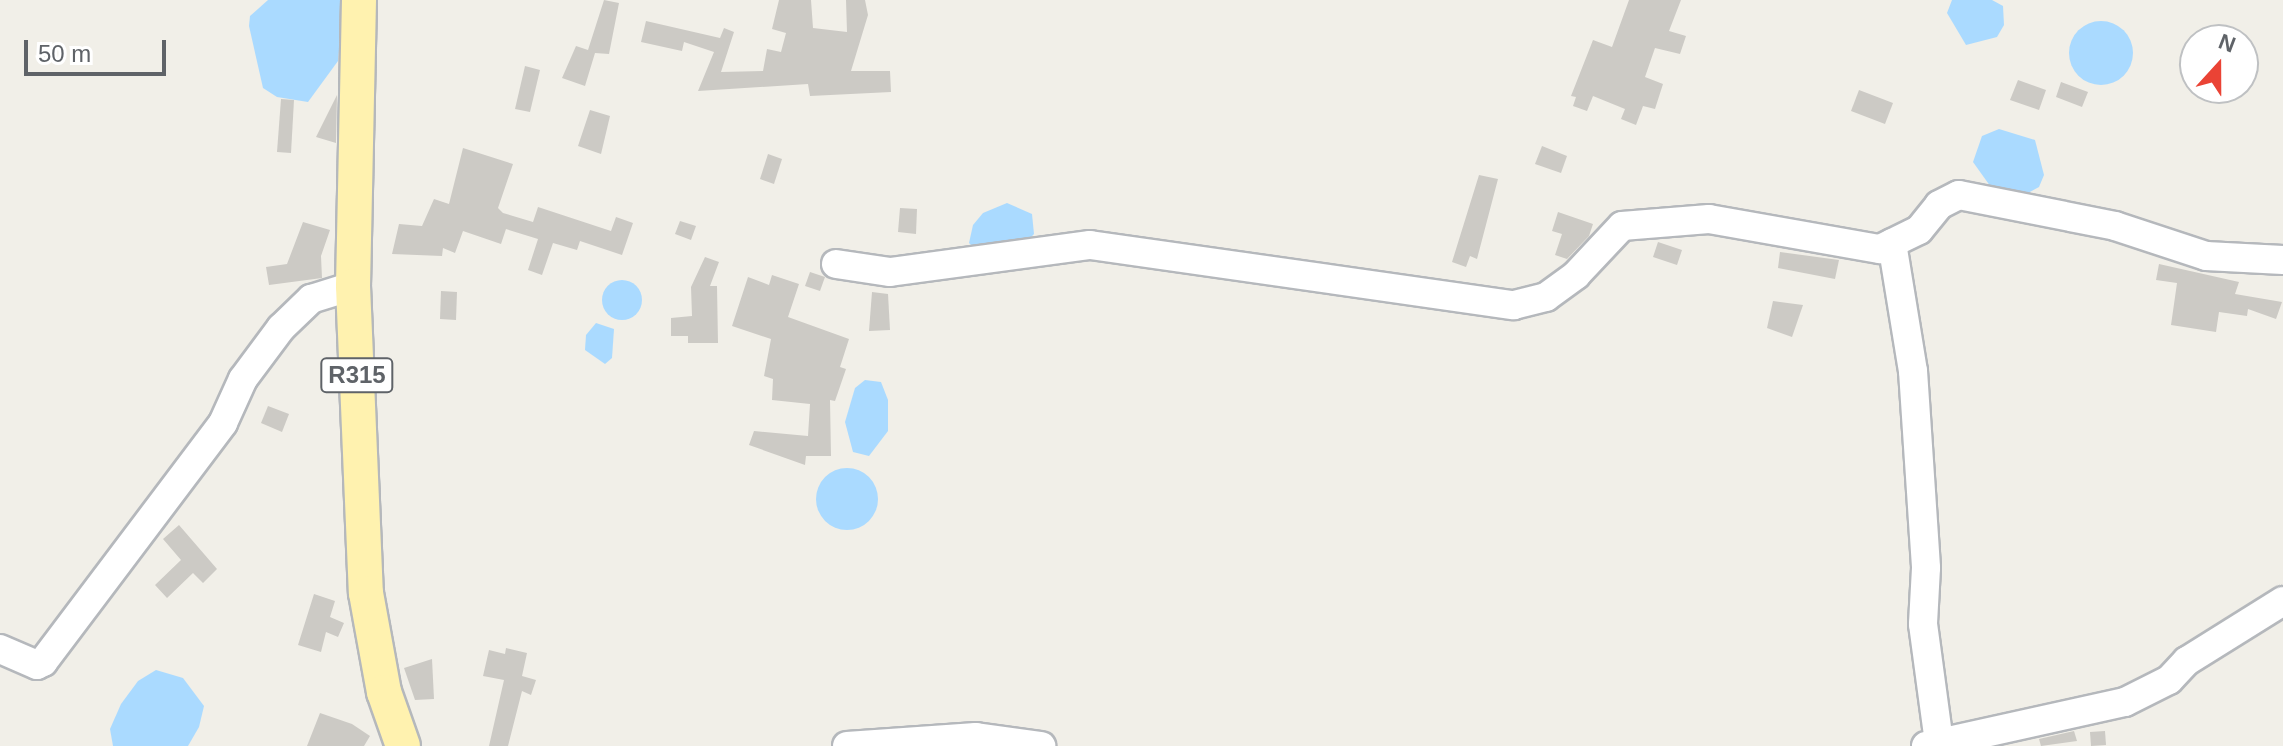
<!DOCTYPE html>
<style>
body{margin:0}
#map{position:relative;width:2283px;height:746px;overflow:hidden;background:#f1efe8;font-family:Arial,sans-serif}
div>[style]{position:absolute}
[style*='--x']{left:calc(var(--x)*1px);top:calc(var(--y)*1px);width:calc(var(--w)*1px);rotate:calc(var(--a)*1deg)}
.water>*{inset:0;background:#aadaff}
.round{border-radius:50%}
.building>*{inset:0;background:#cccac5}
.roads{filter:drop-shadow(2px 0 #b5b8bc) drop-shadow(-2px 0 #b5b8bc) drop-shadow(0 2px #b5b8bc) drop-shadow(0 -2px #b5b8bc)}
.minor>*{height:28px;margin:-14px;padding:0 14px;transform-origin:14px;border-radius:14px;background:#fff}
.major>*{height:34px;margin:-17px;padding:0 17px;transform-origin:17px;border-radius:17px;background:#fff2af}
span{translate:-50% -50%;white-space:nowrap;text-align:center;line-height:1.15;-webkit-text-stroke:6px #fff;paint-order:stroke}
.shield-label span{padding:2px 6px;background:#fff;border:2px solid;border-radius:6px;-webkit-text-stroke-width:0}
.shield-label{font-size:24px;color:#5f6368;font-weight:700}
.north{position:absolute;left:2179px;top:24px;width:80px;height:80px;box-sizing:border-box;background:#fff;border:2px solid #bfc1c3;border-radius:50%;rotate:21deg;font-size:22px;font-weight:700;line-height:32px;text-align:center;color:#5f6368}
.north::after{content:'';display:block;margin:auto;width:28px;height:36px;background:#ea4335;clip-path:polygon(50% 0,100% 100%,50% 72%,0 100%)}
.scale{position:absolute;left:24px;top:40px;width:142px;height:36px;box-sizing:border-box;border:4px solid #5f6368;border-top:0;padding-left:10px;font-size:24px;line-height:28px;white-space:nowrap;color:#5f6368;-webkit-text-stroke:6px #fff;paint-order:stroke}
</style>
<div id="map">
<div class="water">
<div style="clip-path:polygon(268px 0,344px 0,338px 61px,308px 102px,277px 97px,263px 88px,249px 26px,250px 16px)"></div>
<div style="clip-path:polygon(1952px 0,1992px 0,2003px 6px,2004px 25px,1997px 37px,1966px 45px,1947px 13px)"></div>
<div class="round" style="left:2069px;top:21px;width:64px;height:64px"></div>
<div style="clip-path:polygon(1999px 129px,2035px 140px,2044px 175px,2039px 187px,2022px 196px,1993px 190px,1973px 162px,1982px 136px)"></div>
<div style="clip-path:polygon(1007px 203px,1032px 214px,1034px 234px,1022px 247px,976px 250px,969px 243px,973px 225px,983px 213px)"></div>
<div class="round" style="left:602px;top:280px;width:40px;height:40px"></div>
<div style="clip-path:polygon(596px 323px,614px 329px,612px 358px,605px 364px,585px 350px,586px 335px)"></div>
<div style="clip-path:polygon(865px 380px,881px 382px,888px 400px,888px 431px,869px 456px,853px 452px,845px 422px,855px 388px)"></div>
<div class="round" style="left:816px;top:468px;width:62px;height:62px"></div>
<div style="clip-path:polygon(156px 670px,183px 678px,204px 706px,199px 727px,188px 746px,113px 746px,110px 729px,121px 704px,138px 681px)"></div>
</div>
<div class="building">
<div style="clip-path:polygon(604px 0,619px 3px,609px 54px,595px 53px,585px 86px,562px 78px,576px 46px,588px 50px)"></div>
<div style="clip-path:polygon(779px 0,811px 0,813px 28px,847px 32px,846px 0,865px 0,868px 15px,851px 71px,890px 71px,891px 92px,810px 96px,808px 84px,698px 91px,714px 52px,684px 42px,682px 51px,641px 42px,646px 21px,720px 38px,724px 28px,734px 32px,721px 72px,763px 71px,767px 49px,781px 52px,786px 33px,772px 29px)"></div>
<div style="clip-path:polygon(1629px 0,1681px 0,1669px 31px,1686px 36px,1680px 54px,1655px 48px,1645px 77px,1663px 84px,1655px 109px,1643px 106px,1636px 125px,1621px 119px,1625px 109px,1593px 96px,1587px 111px,1573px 106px,1576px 97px,1571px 96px,1593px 40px,1612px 47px)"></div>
<div style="clip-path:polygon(525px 66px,540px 70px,530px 112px,515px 109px)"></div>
<div style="clip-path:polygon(2018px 80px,2046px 90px,2039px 110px,2010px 100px)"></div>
<div style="clip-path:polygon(2061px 82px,2088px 92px,2082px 107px,2056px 97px)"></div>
<div style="clip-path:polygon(1859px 90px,1893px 103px,1885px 124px,1851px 111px)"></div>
<div style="clip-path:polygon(337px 95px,336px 142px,336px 143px,316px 137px)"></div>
<div style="clip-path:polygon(281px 99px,294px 100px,291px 153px,277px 152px)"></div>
<div style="clip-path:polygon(590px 110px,610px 116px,601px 154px,578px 146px)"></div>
<div style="clip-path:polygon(1542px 146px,1567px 156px,1561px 173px,1535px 164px)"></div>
<div style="clip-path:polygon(463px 148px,513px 164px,498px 208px,503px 213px,533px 222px,538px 207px,611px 231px,616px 217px,633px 223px,622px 255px,580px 241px,577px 250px,553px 243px,542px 275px,528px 270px,538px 239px,506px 229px,501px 244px,463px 231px,455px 253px,443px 248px,442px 256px,392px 254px,399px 224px,422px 226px,434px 199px,449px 204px)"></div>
<div style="clip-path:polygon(768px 154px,782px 159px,774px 184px,760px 179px)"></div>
<div style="clip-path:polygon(1479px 175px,1498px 179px,1477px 259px,1470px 256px,1466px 267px,1452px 262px)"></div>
<div style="clip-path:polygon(900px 208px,917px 209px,916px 234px,898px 232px)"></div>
<div style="clip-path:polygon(1558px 212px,1593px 224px,1589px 236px,1567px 259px,1555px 255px,1562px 234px,1552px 231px)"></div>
<div style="clip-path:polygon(680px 221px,696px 226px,691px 240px,675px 234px)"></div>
<div style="clip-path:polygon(303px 222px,330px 230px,321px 256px,322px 278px,269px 285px,266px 267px,287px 264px)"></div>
<div style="clip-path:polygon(1658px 242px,1682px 250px,1677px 265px,1653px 257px)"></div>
<div style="clip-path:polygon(1780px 252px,1839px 260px,1835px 279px,1778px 268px)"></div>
<div style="clip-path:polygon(705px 257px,719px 262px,710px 286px,717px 286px,718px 343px,688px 343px,688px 336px,671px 336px,671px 318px,692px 316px,691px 287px)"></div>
<div style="clip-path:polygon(2159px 264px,2239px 282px,2235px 294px,2282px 302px,2276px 319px,2248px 309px,2247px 316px,2219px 312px,2216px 332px,2171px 325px,2177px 283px,2156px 280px)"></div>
<div style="clip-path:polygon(810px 272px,825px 277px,820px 291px,805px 286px)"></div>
<div style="clip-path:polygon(772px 275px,799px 284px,788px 317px,849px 339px,840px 367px,846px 369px,835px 401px,830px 400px,831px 456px,806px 456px,805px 465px,749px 445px,754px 431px,808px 436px,810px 404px,772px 400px,773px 379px,764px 376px,771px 339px,732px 326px,748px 277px,769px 285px)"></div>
<div style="clip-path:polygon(441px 291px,457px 292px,456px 320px,440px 319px)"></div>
<div style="clip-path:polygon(872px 292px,888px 294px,890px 330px,869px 331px)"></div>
<div style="clip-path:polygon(1773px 301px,1803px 305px,1792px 337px,1767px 328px)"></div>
<div style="clip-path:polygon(268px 406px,289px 414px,282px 432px,261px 423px)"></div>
<div style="clip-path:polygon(179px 525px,217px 569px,203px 583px,193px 573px,167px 598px,155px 585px,181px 560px,163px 539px)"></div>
<div style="clip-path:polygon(314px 594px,335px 601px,330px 617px,344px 623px,338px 637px,326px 632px,321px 652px,298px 645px)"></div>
<div style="clip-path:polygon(506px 648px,527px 653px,522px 676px,536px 680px,531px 695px,522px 691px,508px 746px,489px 746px,504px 680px,483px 676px,489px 650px,505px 654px)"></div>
<div style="clip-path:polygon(432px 659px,434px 699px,415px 700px,404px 668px)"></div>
<div style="clip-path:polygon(320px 713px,352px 724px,370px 736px,364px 746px,307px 746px)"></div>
<div style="clip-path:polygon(2074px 731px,2077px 741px,2041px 746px,2039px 739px)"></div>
<div style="clip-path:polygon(2105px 731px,2106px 745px,2091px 746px,2090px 732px)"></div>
</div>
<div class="roads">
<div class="minor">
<div style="--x:1892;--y:243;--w:130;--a:80.7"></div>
<div style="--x:1913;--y:371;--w:197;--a:86.2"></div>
<div style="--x:1926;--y:568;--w:56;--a:93.1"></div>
<div style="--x:1923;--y:624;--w:120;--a:82.3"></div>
<div style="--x:836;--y:264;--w:55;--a:8.4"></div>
<div style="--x:890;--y:272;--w:202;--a:-7.7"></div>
<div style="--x:1090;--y:245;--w:428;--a:8.1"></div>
<div style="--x:1514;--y:305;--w:33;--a:-14"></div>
<div style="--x:1546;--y:297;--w:37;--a:-36"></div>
<div style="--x:1576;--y:275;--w:67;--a:-46.8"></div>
<div style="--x:1622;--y:226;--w:87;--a:-4.6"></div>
<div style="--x:1709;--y:219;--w:174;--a:10"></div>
<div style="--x:1880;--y:249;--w:43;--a:-26"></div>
<div style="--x:1919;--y:230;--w:32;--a:-51"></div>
<div style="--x:1939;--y:205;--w:22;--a:-27"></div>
<div style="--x:1959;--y:195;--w:159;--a:11.2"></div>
<div style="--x:2115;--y:226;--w:96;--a:18.2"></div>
<div style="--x:2206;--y:256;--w:77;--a:3"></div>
<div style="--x:0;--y:649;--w:40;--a:23.4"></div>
<div style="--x:37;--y:665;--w:7;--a:-27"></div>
<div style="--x:43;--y:662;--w:299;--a:-53"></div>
<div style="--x:223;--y:423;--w:48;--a:-65.6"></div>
<div style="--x:243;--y:379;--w:64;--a:-53.3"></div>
<div style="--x:281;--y:328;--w:42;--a:-44"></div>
<div style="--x:311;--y:299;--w:44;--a:-17.2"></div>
<div style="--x:847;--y:746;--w:129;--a:-4"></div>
<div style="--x:976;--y:737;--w:66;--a:7.9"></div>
<div style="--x:1926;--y:746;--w:204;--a:-12.5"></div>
<div style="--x:2125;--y:702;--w:49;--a:-26.6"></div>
<div style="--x:2169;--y:680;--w:26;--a:-47"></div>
<div style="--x:2187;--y:661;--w:113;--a:-32"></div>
</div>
<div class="major">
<div style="--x:359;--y:0;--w:286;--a:91.2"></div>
<div style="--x:353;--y:286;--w:307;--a:87.6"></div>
<div style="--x:366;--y:593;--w:101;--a:79.7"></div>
<div style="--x:384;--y:692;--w:57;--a:70.6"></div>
</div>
</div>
<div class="shield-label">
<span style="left:357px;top:375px">R315</span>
</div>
<div class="north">N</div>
<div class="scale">50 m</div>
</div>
